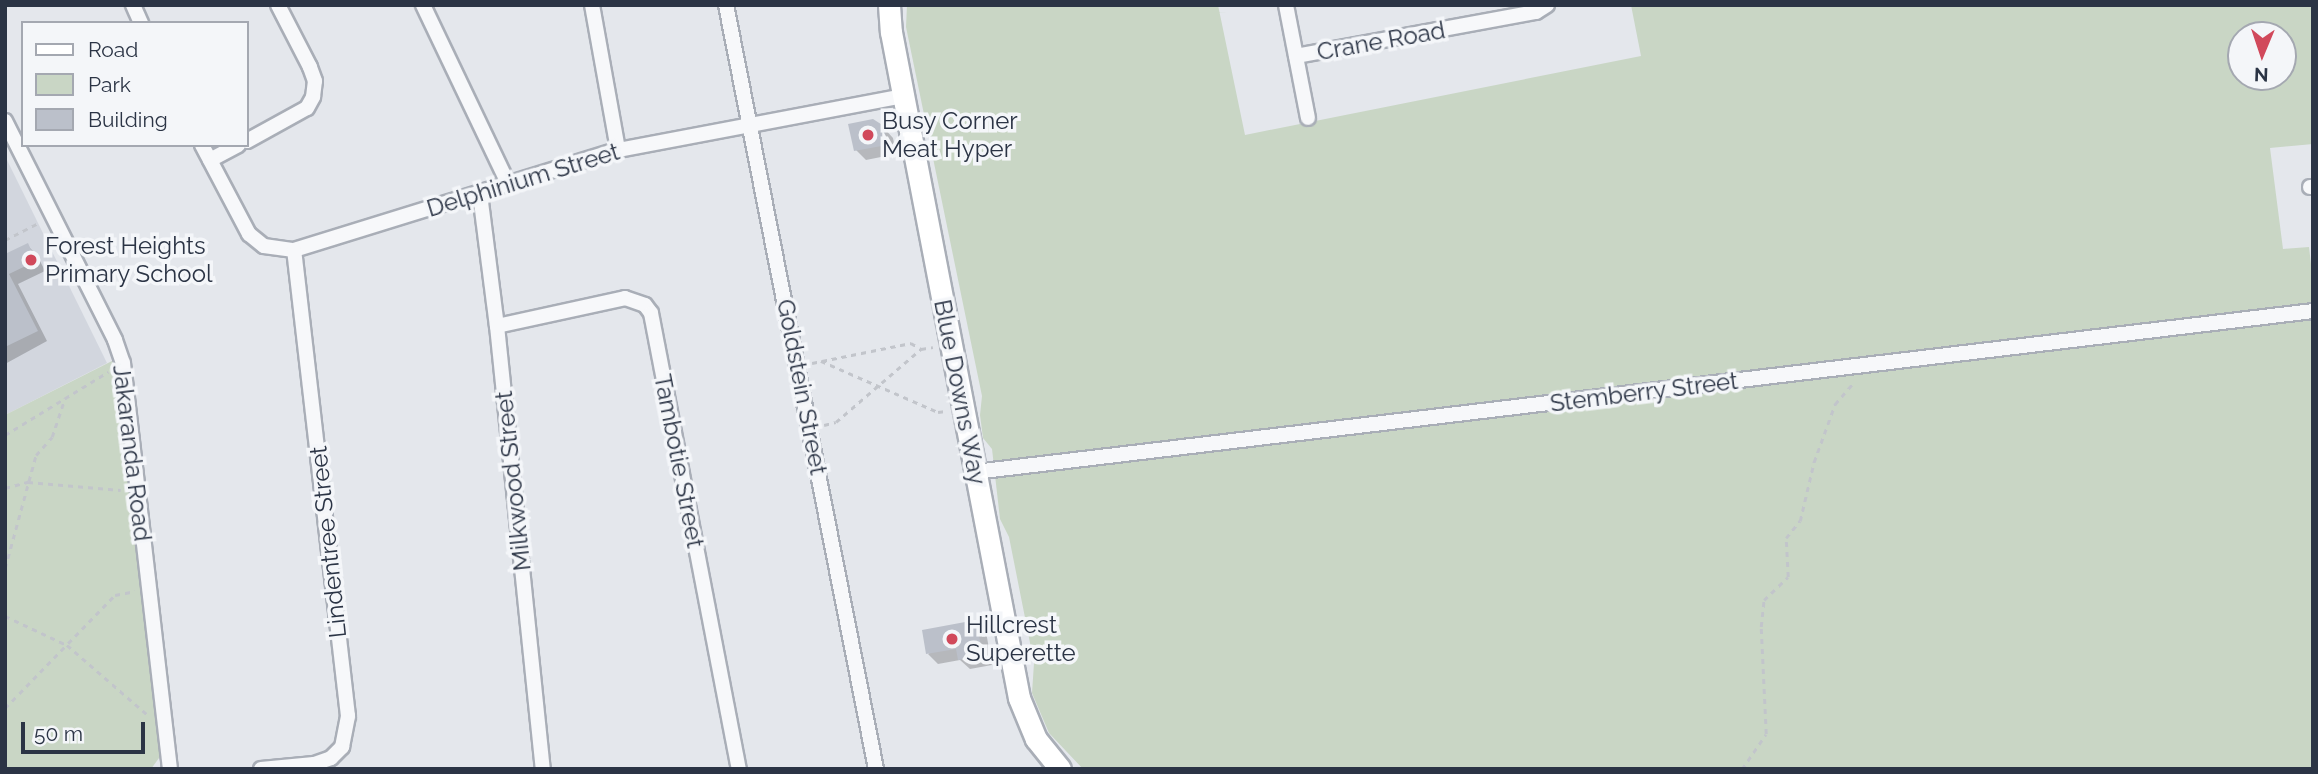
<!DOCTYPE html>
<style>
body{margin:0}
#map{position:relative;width:2318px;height:774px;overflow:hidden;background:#e4e7ec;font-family:Raleway,sans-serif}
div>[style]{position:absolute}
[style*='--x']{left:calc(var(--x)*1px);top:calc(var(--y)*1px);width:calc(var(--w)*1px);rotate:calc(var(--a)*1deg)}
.built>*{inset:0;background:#d2d6de}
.green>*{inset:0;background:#c9d6c5}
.shadow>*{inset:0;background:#0003}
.building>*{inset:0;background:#bbc0ca}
.path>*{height:2.5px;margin-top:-1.25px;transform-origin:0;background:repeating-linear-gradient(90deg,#c2c5cb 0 5px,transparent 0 10px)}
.roads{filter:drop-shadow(2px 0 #a9aeb7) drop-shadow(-2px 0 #a9aeb7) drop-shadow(0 2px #a9aeb7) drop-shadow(0 -2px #a9aeb7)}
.street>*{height:14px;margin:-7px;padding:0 7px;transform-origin:7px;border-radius:7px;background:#f7f8fa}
.secondary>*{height:21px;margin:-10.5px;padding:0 10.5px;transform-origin:10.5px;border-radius:10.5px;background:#fff}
.dots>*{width:19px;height:19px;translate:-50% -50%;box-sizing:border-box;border:4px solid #f4f6f9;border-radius:50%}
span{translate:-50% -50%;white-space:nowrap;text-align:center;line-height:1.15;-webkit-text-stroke:7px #f4f6f9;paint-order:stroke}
.street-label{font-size:24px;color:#2b3445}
.poi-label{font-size:24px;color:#2b3445}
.left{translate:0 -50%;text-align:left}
.frame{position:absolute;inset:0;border:7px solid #2b3445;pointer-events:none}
.legend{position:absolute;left:21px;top:21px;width:228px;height:126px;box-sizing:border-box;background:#f4f6f9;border:2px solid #a4a8b1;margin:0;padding:9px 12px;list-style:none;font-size:21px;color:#2b3445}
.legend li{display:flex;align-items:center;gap:14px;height:35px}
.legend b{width:35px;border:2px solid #a4a8b1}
.north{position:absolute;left:2227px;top:21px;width:70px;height:70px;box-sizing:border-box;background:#f4f6f9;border:2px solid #a4a8b1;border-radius:50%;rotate:182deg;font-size:19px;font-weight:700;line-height:28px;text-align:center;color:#2b3445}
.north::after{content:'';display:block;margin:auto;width:24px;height:32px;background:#d1495b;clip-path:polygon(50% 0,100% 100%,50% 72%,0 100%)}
.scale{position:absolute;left:21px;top:722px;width:124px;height:32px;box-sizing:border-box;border:4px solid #2b3445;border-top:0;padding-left:9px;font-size:21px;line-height:24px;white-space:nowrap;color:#2b3445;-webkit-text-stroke:5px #f4f6f9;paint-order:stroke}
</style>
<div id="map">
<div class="built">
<div style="clip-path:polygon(5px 156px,107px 363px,5px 415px)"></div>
</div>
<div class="green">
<div style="clip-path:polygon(evenodd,907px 5px,1218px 5px,1245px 135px,1641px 56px,1631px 5px,2313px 5px,2313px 144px,2270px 148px,2283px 249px,2309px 247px,2313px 281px,2313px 769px,1083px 769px,1049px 733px,1032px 693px,1034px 663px,1009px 537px,1000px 519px,992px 449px,983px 438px,980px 415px,982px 396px,906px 27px,907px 5px,2241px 35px,2283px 35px,2283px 77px,2241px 77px,2241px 35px)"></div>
<div style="clip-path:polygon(114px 360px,160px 744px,159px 758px,151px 769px,5px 769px,5px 415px)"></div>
</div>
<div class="shadow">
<div style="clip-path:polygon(883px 127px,893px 138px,896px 154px,866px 160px,856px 150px)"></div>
<div style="clip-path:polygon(27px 245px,37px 255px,45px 271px,18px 284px,47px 341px,5px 364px,5px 256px)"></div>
<div style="clip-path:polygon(976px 622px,986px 632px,992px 665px,970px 669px,960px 660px,938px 664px,928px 654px)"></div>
</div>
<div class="building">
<div style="clip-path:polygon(873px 119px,884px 126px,887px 145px,854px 151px,848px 124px)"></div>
<div style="clip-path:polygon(28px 243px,36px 261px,9px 274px,38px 331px,5px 347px,5px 254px)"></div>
<div style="clip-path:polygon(976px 620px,983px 656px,958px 660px,956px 649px,926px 654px,922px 630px)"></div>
</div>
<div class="path">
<div style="--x:5;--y:240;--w:39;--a:-27"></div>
<div style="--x:821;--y:361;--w:128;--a:23.6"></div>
<div style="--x:938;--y:412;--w:8;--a:-7"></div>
<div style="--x:812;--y:363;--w:101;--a:-11.4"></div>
<div style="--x:911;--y:343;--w:12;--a:31"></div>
<div style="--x:824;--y:425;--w:12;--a:-14"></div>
<div style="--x:836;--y:422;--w:112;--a:-40.7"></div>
<div style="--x:921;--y:349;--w:12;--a:-9"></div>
<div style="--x:5;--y:435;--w:121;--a:-31.5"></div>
<div style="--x:5;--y:488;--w:24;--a:-15"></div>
<div style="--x:28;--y:482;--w:93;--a:4.9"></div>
<div style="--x:5;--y:568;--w:117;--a:-74.7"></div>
<div style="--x:36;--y:455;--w:24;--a:-48"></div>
<div style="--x:52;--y:437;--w:41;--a:-71.6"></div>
<div style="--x:5;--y:616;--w:68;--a:25.1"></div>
<div style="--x:67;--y:645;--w:108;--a:40.9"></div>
<div style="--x:5;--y:708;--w:158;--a:-45.8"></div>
<div style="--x:115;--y:595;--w:20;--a:-11"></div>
<div style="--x:1742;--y:769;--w:42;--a:-55.6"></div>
<div style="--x:1766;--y:734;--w:107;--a:-92.7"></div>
<div style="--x:1761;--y:627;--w:27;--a:-84"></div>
<div style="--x:1764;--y:600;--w:33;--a:-44"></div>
<div style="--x:1788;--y:577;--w:39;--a:-93"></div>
<div style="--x:1786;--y:538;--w:22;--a:-51"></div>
<div style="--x:1800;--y:521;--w:61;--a:-76.7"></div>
<div style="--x:1814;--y:462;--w:62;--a:-70.1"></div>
<div style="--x:1835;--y:404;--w:30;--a:-49"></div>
</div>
<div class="roads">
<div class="street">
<div style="--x:133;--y:5;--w:20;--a:66"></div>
<div style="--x:423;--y:5;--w:199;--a:64.5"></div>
<div style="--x:592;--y:5;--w:147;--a:79.8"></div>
<div style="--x:726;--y:5;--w:779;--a:78.89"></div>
<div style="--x:1286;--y:5;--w:115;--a:79"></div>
<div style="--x:1296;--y:56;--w:244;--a:-10.4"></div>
<div style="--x:1536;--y:12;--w:13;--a:-32"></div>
<div style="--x:5;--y:121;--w:245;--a:63.3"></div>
<div style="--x:115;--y:340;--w:24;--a:71"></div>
<div style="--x:123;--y:363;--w:409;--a:83.4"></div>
<div style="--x:247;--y:141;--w:68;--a:-28.8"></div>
<div style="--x:307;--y:108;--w:13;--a:-61"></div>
<div style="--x:313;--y:97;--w:16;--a:-83"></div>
<div style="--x:315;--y:81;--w:15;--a:-110"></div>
<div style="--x:310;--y:67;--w:70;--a:-117.3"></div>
<div style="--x:202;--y:145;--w:101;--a:62.2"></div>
<div style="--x:249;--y:234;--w:19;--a:39"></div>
<div style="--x:264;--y:246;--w:30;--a:8"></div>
<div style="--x:294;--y:250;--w:339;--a:-17.2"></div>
<div style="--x:618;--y:150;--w:291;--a:-10.7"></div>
<div style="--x:210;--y:160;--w:32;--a:-28"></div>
<div style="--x:2310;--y:187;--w:3;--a:0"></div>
<div style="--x:480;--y:194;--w:133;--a:82.7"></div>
<div style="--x:497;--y:326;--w:445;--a:84.1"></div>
<div style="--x:497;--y:326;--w:131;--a:-12.3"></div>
<div style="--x:625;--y:298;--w:21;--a:19"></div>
<div style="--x:645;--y:305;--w:10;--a:53"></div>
<div style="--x:651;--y:313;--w:464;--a:79.1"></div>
<div style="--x:975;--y:472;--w:1348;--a:-6.86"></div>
<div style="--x:261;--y:769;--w:53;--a:-5.4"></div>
<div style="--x:314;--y:764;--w:18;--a:-19"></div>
<div style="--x:331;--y:758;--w:16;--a:-45"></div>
<div style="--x:342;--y:747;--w:32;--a:-79"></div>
<div style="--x:348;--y:716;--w:469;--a:-96.6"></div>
</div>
<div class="secondary">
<div style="--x:889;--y:5;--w:27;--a:86"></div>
<div style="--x:891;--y:32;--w:678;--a:79.12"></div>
<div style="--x:1019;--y:698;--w:44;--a:67.5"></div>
<div style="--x:1036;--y:739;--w:38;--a:51"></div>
</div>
</div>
<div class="dots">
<div style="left:868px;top:135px;background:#d1495b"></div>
<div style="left:31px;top:260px;background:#d1495b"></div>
<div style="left:952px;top:639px;background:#d1495b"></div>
</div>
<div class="street-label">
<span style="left:1381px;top:41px;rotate:-10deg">Crane Road</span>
<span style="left:523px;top:180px;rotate:-17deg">Delphinium Street</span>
<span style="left:802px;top:387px;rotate:79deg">Goldstein Street</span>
<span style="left:960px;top:392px;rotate:79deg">Blue Downs Way</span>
<span style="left:1644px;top:392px;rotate:-7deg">Stemberry Street</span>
<span style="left:132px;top:453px;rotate:83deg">Jakaranda Road</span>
<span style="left:679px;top:461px;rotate:79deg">Tambotie Street</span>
<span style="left:513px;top:481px;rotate:-96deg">Milkwood Street</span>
<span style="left:328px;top:542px;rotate:-96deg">Lindentree Street</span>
</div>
<div class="poi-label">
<span class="left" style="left:882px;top:135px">Busy Corner<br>Meat Hyper</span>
<span class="left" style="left:45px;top:260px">Forest Heights<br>Primary School</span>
<span class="left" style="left:966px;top:639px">Hillcrest<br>Superette</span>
</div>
<div class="frame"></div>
<ul class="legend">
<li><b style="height:9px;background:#fff"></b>Road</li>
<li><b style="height:19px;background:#c9d6c5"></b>Park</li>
<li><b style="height:19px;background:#bbc0ca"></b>Building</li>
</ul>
<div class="north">N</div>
<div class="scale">50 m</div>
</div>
